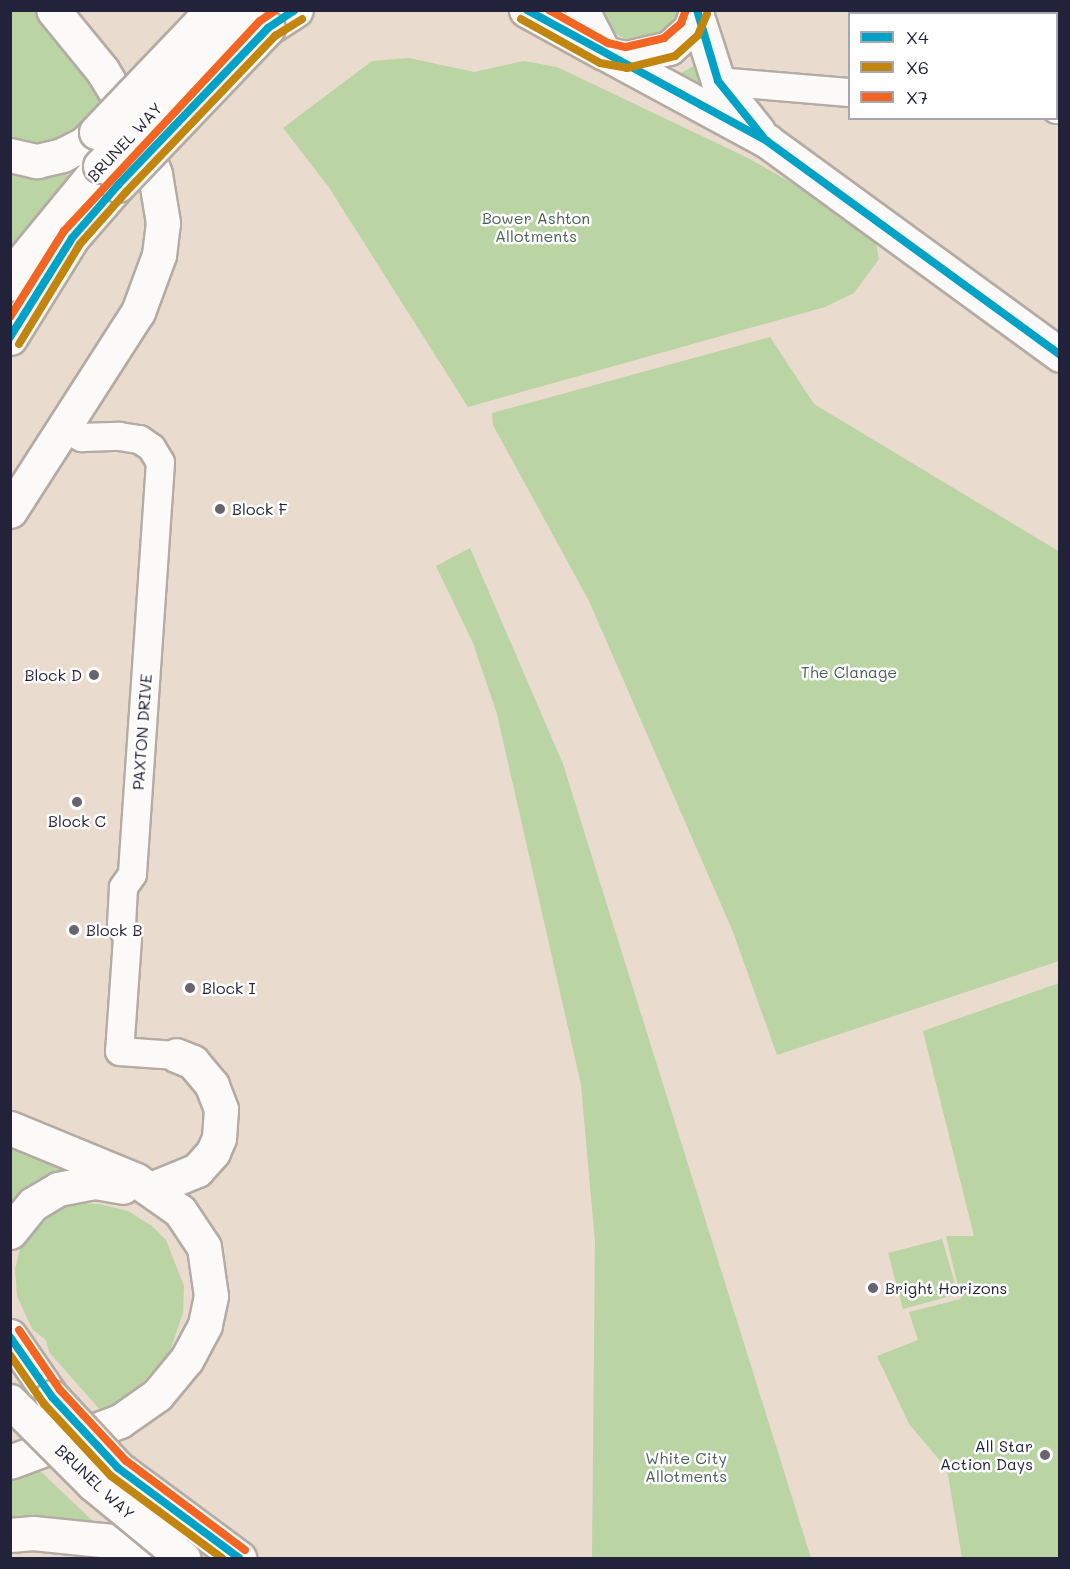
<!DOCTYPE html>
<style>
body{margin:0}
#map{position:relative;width:1070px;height:1569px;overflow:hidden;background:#e9dbcd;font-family:Mali,sans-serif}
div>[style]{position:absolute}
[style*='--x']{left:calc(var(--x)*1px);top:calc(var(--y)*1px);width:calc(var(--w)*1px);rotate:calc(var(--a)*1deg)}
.green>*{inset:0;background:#bbd4a4}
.roads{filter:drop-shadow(2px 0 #b3aba4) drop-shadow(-2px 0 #b3aba4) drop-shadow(0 2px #b3aba4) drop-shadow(0 -2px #b3aba4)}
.minor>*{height:27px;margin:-13.5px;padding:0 13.5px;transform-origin:13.5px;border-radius:13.5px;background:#fcfaf8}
.primary>*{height:33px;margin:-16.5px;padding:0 16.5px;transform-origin:16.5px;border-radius:16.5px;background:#fcfaf8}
.trunk>*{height:33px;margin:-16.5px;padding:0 16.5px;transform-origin:16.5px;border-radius:16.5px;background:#fcfaf8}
.bridges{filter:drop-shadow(2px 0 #b3aba4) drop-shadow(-2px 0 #b3aba4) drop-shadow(0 2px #b3aba4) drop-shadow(0 -2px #b3aba4)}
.primary-bridge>*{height:33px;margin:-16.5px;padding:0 16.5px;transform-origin:16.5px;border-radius:16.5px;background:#fcfaf8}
.trunk-bridge>*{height:33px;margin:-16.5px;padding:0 16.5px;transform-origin:16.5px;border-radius:16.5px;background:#fcfaf8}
.bus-1>*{height:8px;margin:-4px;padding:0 4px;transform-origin:4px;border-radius:4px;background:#02a2c7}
.bus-2>*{height:8px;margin:-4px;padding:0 4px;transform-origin:4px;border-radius:4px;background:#c2850f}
.bus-3>*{height:8px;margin:-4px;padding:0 4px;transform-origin:4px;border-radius:4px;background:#f26522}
.dots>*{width:16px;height:16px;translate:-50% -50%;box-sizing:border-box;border:3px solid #fff;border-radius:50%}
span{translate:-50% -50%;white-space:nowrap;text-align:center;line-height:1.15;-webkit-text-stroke:5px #fff;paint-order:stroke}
.street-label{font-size:16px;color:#22223b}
.park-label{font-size:16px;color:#4a5f54}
.poi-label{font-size:16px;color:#22223b}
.left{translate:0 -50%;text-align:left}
.right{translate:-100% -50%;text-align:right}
.frame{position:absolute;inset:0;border:12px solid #22223b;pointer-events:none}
.legend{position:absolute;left:848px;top:12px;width:210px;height:108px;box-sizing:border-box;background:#fff;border:2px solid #a7a7b1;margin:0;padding:8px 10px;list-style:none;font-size:18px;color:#22223b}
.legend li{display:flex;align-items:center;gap:12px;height:30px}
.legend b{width:30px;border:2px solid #a7a7b1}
</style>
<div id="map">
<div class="green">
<div style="clip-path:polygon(10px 11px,34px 11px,104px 97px,76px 126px,54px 142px,29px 145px,11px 136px)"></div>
<div style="clip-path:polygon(600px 11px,685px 11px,669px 35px,634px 43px,612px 32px)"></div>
<div style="clip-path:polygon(409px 58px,474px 72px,524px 61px,557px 67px,748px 158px,866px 225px,874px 232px,879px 259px,854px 293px,825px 307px,468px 407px,328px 186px,283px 128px,372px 61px)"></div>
<div style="clip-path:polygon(701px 62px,715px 94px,672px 78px)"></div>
<div style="clip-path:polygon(11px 168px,63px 170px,71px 179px,11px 249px)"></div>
<div style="clip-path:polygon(770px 337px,814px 404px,1060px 552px,1059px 961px,777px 1055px,733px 932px,589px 601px,493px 425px,492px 413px)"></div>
<div style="clip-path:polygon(470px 548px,563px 764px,811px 1558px,592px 1558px,595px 1242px,581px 1085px,497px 714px,473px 643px,436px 566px)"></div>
<div style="clip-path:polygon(1059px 983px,1059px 1558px,962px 1558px,947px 1469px,909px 1424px,877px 1356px,918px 1340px,909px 1312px,961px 1299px,946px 1236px,974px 1236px,923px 1031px)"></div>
<div style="clip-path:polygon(11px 1141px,83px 1174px,11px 1212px)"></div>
<div style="clip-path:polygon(75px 1203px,99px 1204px,128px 1211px,152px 1226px,166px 1240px,184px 1286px,183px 1313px,168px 1357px,142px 1383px,102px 1412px,49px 1352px,46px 1340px,32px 1329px,17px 1296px,15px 1269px,21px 1245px,53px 1213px)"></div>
<div style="clip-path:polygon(942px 1239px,958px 1294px,903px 1309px,888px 1253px)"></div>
<div style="clip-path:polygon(37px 1468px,96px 1524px,52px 1517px,11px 1519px,11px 1476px)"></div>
</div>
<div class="roads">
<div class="minor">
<div style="--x:718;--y:81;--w:132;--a:4.8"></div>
<div style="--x:1056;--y:109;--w:4;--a:0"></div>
<div style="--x:63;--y:427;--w:21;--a:29"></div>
<div style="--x:81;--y:437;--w:38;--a:-2"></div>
<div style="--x:119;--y:436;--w:20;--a:9"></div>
<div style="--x:139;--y:439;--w:14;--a:34"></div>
<div style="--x:151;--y:447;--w:17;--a:59"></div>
<div style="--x:160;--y:462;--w:413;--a:93.9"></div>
<div style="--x:132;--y:874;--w:16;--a:125"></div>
<div style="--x:123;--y:887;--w:37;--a:93"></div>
<div style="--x:121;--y:924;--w:15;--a:67"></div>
<div style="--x:127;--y:938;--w:113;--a:94"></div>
<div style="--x:119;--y:1051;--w:57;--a:4"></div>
</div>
<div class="primary">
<div style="--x:582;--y:10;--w:48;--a:62.9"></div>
<div style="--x:604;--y:53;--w:23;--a:13"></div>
<div style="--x:626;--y:58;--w:44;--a:-13.1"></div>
<div style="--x:669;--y:48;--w:28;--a:-42"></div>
<div style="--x:690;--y:29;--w:20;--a:-70"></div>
<div style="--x:697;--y:16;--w:68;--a:72.1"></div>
<div style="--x:718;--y:81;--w:64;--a:51.3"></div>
<div style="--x:610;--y:56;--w:179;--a:28.4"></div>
<div style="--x:767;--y:141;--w:363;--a:36.1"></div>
<div style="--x:10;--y:155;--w:28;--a:13"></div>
<div style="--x:37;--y:161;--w:26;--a:-13"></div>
<div style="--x:62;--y:155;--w:25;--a:-27"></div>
<div style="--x:84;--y:144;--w:17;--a:-45"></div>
</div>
<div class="trunk">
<div style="--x:526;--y:10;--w:89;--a:28.9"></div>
<div style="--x:268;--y:28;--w:33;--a:-33"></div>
<div style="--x:10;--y:284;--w:26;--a:-62"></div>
<div style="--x:22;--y:261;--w:123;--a:-50.6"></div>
<div style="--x:10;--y:338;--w:118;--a:-58.2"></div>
<div style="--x:72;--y:238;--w:70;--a:-49"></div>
<div style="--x:10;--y:511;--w:237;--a:-57.3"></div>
<div style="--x:138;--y:312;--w:61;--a:-69.8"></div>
<div style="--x:159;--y:255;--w:32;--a:-83"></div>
<div style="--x:163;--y:223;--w:50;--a:-99.3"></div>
<div style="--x:155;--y:174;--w:46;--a:-110.4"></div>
<div style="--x:139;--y:131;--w:71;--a:-121.2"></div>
<div style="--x:102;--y:70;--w:77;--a:-129.2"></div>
<div style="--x:10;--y:1128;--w:136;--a:22.4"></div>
<div style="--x:136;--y:1180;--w:54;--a:35.2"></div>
<div style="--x:180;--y:1211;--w:43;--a:56.3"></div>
<div style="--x:204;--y:1247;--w:49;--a:81.9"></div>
<div style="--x:211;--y:1296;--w:30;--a:102"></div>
<div style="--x:205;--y:1325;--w:40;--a:118"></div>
<div style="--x:186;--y:1360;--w:45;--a:129.6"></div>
<div style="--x:157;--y:1395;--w:45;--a:144.9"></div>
<div style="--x:120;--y:1421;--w:117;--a:159.6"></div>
<div style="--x:151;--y:1189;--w:50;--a:-22.4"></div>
<div style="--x:197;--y:1170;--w:24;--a:-48"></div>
<div style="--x:213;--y:1152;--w:15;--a:-67"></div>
<div style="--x:219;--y:1138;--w:29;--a:-86"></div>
<div style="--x:221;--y:1109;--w:26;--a:-111"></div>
<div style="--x:212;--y:1085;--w:30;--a:-130"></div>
<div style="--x:193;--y:1062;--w:18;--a:-158"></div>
<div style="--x:10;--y:1232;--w:36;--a:-51"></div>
<div style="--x:33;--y:1204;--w:29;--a:-31"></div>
<div style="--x:58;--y:1189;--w:38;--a:-11"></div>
<div style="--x:95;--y:1182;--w:28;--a:10"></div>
<div style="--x:10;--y:1336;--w:74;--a:55.5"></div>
<div style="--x:10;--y:1535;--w:23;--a:-5"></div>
<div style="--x:33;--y:1533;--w:79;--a:5.8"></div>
<div style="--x:112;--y:1541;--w:63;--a:15.6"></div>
</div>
</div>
<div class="bridges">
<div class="primary-bridge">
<div style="--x:96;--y:132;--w:168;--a:-46.4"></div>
</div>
<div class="trunk-bridge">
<div style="--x:100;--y:166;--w:211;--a:-45.8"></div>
<div style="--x:118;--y:185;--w:217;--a:-46.3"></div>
<div style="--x:52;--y:1397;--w:97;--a:47.1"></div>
<div style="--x:118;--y:1468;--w:151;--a:36.6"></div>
<div style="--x:10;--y:1401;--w:117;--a:45"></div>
<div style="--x:93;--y:1484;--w:117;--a:39.4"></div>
</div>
</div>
<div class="bus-1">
<div style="--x:527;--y:10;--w:273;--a:28.6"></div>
<div style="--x:767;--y:141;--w:363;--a:36.1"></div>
<div style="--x:697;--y:10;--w:74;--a:73.5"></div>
<div style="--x:718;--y:81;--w:72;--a:51.2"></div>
<div style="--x:10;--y:337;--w:117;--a:-57.9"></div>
<div style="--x:72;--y:238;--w:70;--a:-49"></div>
<div style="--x:118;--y:185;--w:217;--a:-46.3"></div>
<div style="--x:268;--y:28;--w:32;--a:-34"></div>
<div style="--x:10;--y:1337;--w:73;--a:55"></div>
<div style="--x:52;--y:1397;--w:97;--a:47.1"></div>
<div style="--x:118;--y:1468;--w:151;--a:36.6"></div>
</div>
<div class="bus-2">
<div style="--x:521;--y:19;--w:90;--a:29.1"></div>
<div style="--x:600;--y:63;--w:27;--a:10"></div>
<div style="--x:627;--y:68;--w:49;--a:-14"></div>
<div style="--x:675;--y:56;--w:31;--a:-42"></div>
<div style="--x:698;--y:35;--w:23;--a:-67"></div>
<div style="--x:19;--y:344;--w:117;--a:-58.6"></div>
<div style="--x:80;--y:244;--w:69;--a:-48.5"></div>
<div style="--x:126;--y:192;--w:216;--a:-46.3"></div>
<div style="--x:275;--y:36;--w:32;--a:-32"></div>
<div style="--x:10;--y:1355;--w:60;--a:55.2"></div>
<div style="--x:44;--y:1404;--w:98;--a:47.1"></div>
<div style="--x:111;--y:1476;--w:138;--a:36.5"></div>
</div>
<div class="bus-3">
<div style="--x:549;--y:10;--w:68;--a:29.2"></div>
<div style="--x:608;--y:43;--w:18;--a:13"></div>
<div style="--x:626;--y:47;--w:39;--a:-13"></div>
<div style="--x:664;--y:38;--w:23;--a:-41"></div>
<div style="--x:681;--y:23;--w:14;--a:-69"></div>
<div style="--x:10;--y:317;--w:102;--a:-57.9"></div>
<div style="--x:64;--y:231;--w:287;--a:-47"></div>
<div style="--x:260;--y:21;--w:19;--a:-35"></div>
<div style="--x:19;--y:1330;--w:73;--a:55.7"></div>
<div style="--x:60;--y:1390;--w:96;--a:47.1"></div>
<div style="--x:125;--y:1460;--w:150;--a:36.9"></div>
</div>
<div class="dots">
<div style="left:220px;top:509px;background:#68636e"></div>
<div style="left:94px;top:675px;background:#68636e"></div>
<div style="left:77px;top:802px;background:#68636e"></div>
<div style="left:74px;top:930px;background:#68636e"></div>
<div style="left:190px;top:988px;background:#68636e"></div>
<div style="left:873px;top:1288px;background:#68636e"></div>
<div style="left:1045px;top:1455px;background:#68636e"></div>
</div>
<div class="street-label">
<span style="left:125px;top:142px;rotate:-47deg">BRUNEL WAY</span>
<span style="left:142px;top:732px;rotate:-86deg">PAXTON DRIVE</span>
<span style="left:95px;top:1482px;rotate:43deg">BRUNEL WAY</span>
</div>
<div class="park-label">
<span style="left:536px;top:227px">Bower Ashton<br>Allotments</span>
<span style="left:849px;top:672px">The Clanage</span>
<span style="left:686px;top:1467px">White City<br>Allotments</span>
</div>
<div class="poi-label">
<span class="left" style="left:232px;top:509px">Block F</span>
<span class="right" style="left:82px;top:675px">Block D</span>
<span style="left:77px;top:821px">Block C</span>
<span class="left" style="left:86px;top:930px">Block B</span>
<span class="left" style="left:202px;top:988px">Block I</span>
<span class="left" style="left:885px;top:1288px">Bright Horizons</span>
<span class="right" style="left:1033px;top:1455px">All Star<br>Action Days</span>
</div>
<div class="frame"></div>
<ul class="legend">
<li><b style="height:8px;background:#02a2c7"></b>X4</li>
<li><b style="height:8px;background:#c2850f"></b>X6</li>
<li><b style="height:8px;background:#f26522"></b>X7</li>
</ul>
</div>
